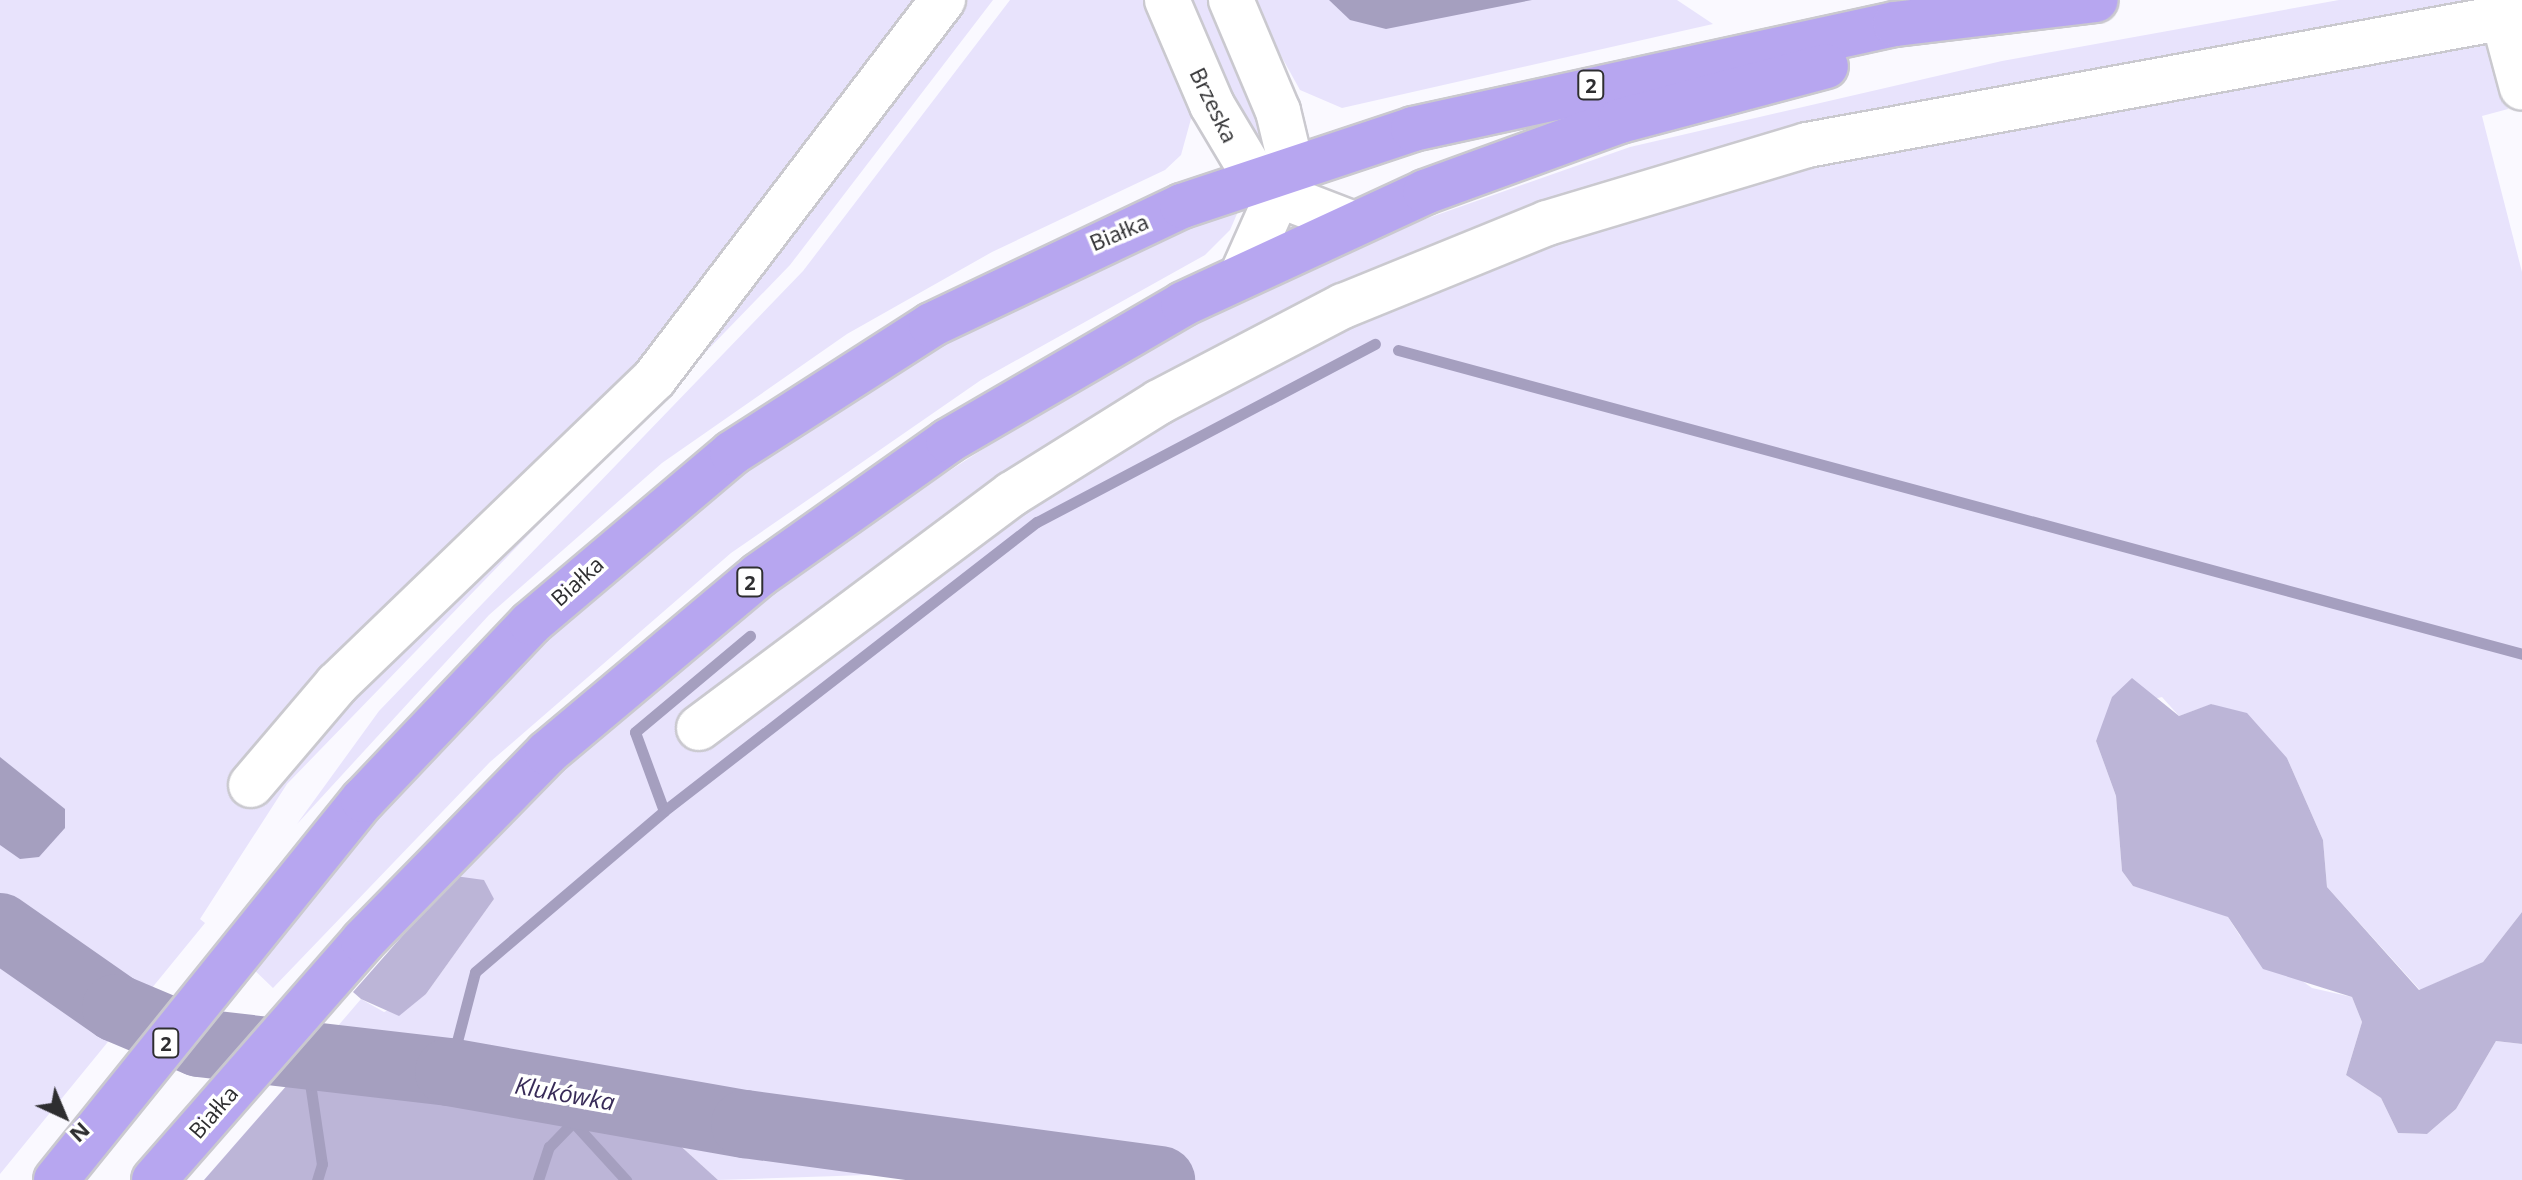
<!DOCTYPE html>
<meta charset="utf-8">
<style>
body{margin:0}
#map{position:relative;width:2522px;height:1180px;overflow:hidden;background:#faf9ff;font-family:"Open Sans",sans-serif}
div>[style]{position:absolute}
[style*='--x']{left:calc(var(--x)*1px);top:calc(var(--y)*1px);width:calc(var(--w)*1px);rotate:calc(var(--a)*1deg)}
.green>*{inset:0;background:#e8e3fc}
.forest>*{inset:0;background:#bcb5d7}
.water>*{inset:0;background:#a59fbf}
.stream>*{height:11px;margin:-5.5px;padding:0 5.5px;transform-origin:5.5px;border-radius:5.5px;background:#a59fbf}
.river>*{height:68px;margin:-34px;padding:0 34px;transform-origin:34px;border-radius:34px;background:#a59fbf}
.roads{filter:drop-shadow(2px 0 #cac9cf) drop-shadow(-2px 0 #cac9cf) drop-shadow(0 2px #cac9cf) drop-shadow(0 -2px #cac9cf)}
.minor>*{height:44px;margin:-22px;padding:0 22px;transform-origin:22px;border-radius:22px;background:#fff}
.highway>*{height:44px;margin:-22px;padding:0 22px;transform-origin:22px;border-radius:22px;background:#b7a6f0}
span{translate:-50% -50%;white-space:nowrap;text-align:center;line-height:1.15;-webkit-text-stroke:7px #fff;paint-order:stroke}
.shield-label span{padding:2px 6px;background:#fff;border:2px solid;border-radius:6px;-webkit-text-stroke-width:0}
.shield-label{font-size:20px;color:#2e2e30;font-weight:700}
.street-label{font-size:22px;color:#2e2e30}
.water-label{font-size:24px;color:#382b58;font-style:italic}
.north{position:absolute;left:24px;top:1076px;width:80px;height:80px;-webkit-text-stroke:6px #fff;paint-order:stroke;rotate:136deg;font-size:22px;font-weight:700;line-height:32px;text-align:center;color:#2e2e30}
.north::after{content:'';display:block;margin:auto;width:28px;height:36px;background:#2e2e30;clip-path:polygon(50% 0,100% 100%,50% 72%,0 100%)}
</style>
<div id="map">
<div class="green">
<div style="clip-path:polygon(0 0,993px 0,790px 265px,287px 784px,200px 919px,205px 923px,0 1174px)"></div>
<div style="clip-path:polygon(1010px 0,1152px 0,1194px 108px,1181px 155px,1165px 170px,992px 252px,847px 334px,662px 463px,489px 615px,297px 824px,379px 711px,803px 271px)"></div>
<div style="clip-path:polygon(1182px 0,1215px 0,1265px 130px,1259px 136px,1252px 138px)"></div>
<div style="clip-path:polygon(1250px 0,1677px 0,1713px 24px,1342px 108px,1300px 90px)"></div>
<div style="clip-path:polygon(2339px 0,2522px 0,2495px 49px,2508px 109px,2482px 116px,2522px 272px,2522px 912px,2483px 962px,2420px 990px,2327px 887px,2323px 840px,2287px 758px,2212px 704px,2179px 716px,2162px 697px,2112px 709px,2096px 741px,2116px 796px,2122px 871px,2133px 886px,2200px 902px,2228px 917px,2240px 936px,2312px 988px,2352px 997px,2362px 1022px,2346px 1075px,2381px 1098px,2398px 1133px,2427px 1134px,2456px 1109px,2496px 1041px,2522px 1044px,2522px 1180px,915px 1180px,897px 1174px,718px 1180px,663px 1130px,510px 1093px,295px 1076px,361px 999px,384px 1012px,426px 994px,494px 899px,455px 876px,580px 748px,802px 566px,1155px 338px,1346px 247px,1630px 147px,2002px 61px)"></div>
<div style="clip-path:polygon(1240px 207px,1230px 230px,1205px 255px,981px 380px,731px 553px,490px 762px,273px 988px,247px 963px,515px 661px,726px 479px,910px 357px,1123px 248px)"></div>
</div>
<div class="forest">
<div style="clip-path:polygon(2132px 678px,2179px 716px,2211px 704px,2247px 713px,2287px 758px,2323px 840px,2327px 887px,2419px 990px,2483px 962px,2522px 912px,2522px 1044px,2496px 1041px,2456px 1109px,2427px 1134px,2398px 1133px,2381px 1098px,2346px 1075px,2362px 1022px,2352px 997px,2263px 969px,2228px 917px,2133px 886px,2122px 871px,2116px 796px,2096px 741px,2112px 697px)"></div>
<div style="clip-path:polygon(455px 876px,484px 880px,494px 899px,426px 994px,399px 1016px,361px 999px,353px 992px)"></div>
<div style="clip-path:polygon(295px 1076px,510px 1093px,663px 1130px,718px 1180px,204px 1180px)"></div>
</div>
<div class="water">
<div style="clip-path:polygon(1329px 0,1532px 0,1386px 29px,1350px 20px)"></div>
<div style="clip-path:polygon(0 757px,65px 809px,65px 828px,39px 857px,20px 859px,0 845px)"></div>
</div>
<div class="stream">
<div style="--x:1398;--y:350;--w:1164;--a:15.13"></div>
<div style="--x:664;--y:811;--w:84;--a:-110.2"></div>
<div style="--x:635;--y:732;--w:150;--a:-39.9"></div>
<div style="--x:306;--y:1056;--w:109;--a:81.6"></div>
<div style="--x:322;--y:1164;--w:17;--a:107"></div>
<div style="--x:449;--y:1072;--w:103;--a:-75.4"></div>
<div style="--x:475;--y:972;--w:248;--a:-40.4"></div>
<div style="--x:664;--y:811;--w:472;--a:-37.8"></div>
<div style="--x:1037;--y:522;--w:382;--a:-27.8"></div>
<div style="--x:570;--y:1091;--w:31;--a:84"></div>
<div style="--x:573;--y:1122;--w:79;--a:47.6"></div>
<div style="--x:1107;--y:1172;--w:9;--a:63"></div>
<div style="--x:538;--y:1180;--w:35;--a:-72"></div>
<div style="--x:549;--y:1147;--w:35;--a:-46"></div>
</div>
<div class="river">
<div style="--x:0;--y:927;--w:141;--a:34.9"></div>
<div style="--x:116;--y:1008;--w:90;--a:22.9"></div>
<div style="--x:199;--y:1043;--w:252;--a:6.6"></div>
<div style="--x:449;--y:1072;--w:301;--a:10"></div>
<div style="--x:745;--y:1124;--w:420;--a:7.7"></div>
</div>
<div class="roads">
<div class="minor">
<div style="--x:1167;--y:0;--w:114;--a:66.8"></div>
<div style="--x:1212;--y:105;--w:84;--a:59.2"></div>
<div style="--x:1255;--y:177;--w:32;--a:36"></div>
<div style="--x:1281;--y:196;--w:78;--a:21"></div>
<div style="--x:1231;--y:0;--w:121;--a:67.1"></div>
<div style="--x:1278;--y:111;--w:56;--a:76.5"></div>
<div style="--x:1291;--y:165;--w:118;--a:114"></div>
<div style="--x:2503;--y:17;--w:73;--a:75"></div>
<div style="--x:699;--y:728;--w:391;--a:-36.8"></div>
<div style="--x:1012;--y:494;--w:173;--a:-32"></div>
<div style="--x:1159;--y:402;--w:208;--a:-27.6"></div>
<div style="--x:1343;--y:306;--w:220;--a:-22.1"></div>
<div style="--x:1547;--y:223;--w:271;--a:-16.7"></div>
<div style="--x:1807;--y:145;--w:727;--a:-10.38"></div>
<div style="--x:251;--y:785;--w:133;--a:-49.6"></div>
<div style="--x:337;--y:684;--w:440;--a:-43.9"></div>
<div style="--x:654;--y:379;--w:477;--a:-52.7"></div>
</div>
<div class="highway">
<div style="--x:56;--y:1180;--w:489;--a:-51.1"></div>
<div style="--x:363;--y:800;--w:244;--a:-46.5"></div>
<div style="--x:531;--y:623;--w:263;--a:-40.2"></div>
<div style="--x:732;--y:453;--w:237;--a:-32.7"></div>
<div style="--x:931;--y:325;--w:278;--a:-25.4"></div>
<div style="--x:1182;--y:206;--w:243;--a:-18.4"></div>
<div style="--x:1413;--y:129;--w:493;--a:-12.3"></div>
<div style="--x:1895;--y:24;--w:202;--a:-6.8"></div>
<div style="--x:154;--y:1180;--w:317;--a:-48.8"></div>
<div style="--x:363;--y:941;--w:263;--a:-45.6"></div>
<div style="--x:547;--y:753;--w:277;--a:-40"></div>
<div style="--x:759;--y:575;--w:232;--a:-35.3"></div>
<div style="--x:948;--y:441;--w:272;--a:-30.2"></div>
<div style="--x:1183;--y:304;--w:267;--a:-24.8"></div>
<div style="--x:1425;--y:192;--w:208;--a:-20"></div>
<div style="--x:1620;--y:121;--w:213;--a:-14.9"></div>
</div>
</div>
<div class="shield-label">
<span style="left:1591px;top:85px">2</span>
<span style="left:750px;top:582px">2</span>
<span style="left:166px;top:1043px">2</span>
</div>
<div class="street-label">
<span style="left:1214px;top:105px;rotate:64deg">Brzeska</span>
<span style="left:1119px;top:232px;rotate:-23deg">Białka</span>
<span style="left:577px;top:581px;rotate:-42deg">Białka</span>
<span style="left:213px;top:1112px;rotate:-49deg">Białka</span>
</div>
<div class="water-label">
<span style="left:565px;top:1093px;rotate:10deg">Klukówka</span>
</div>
<div class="north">N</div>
</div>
